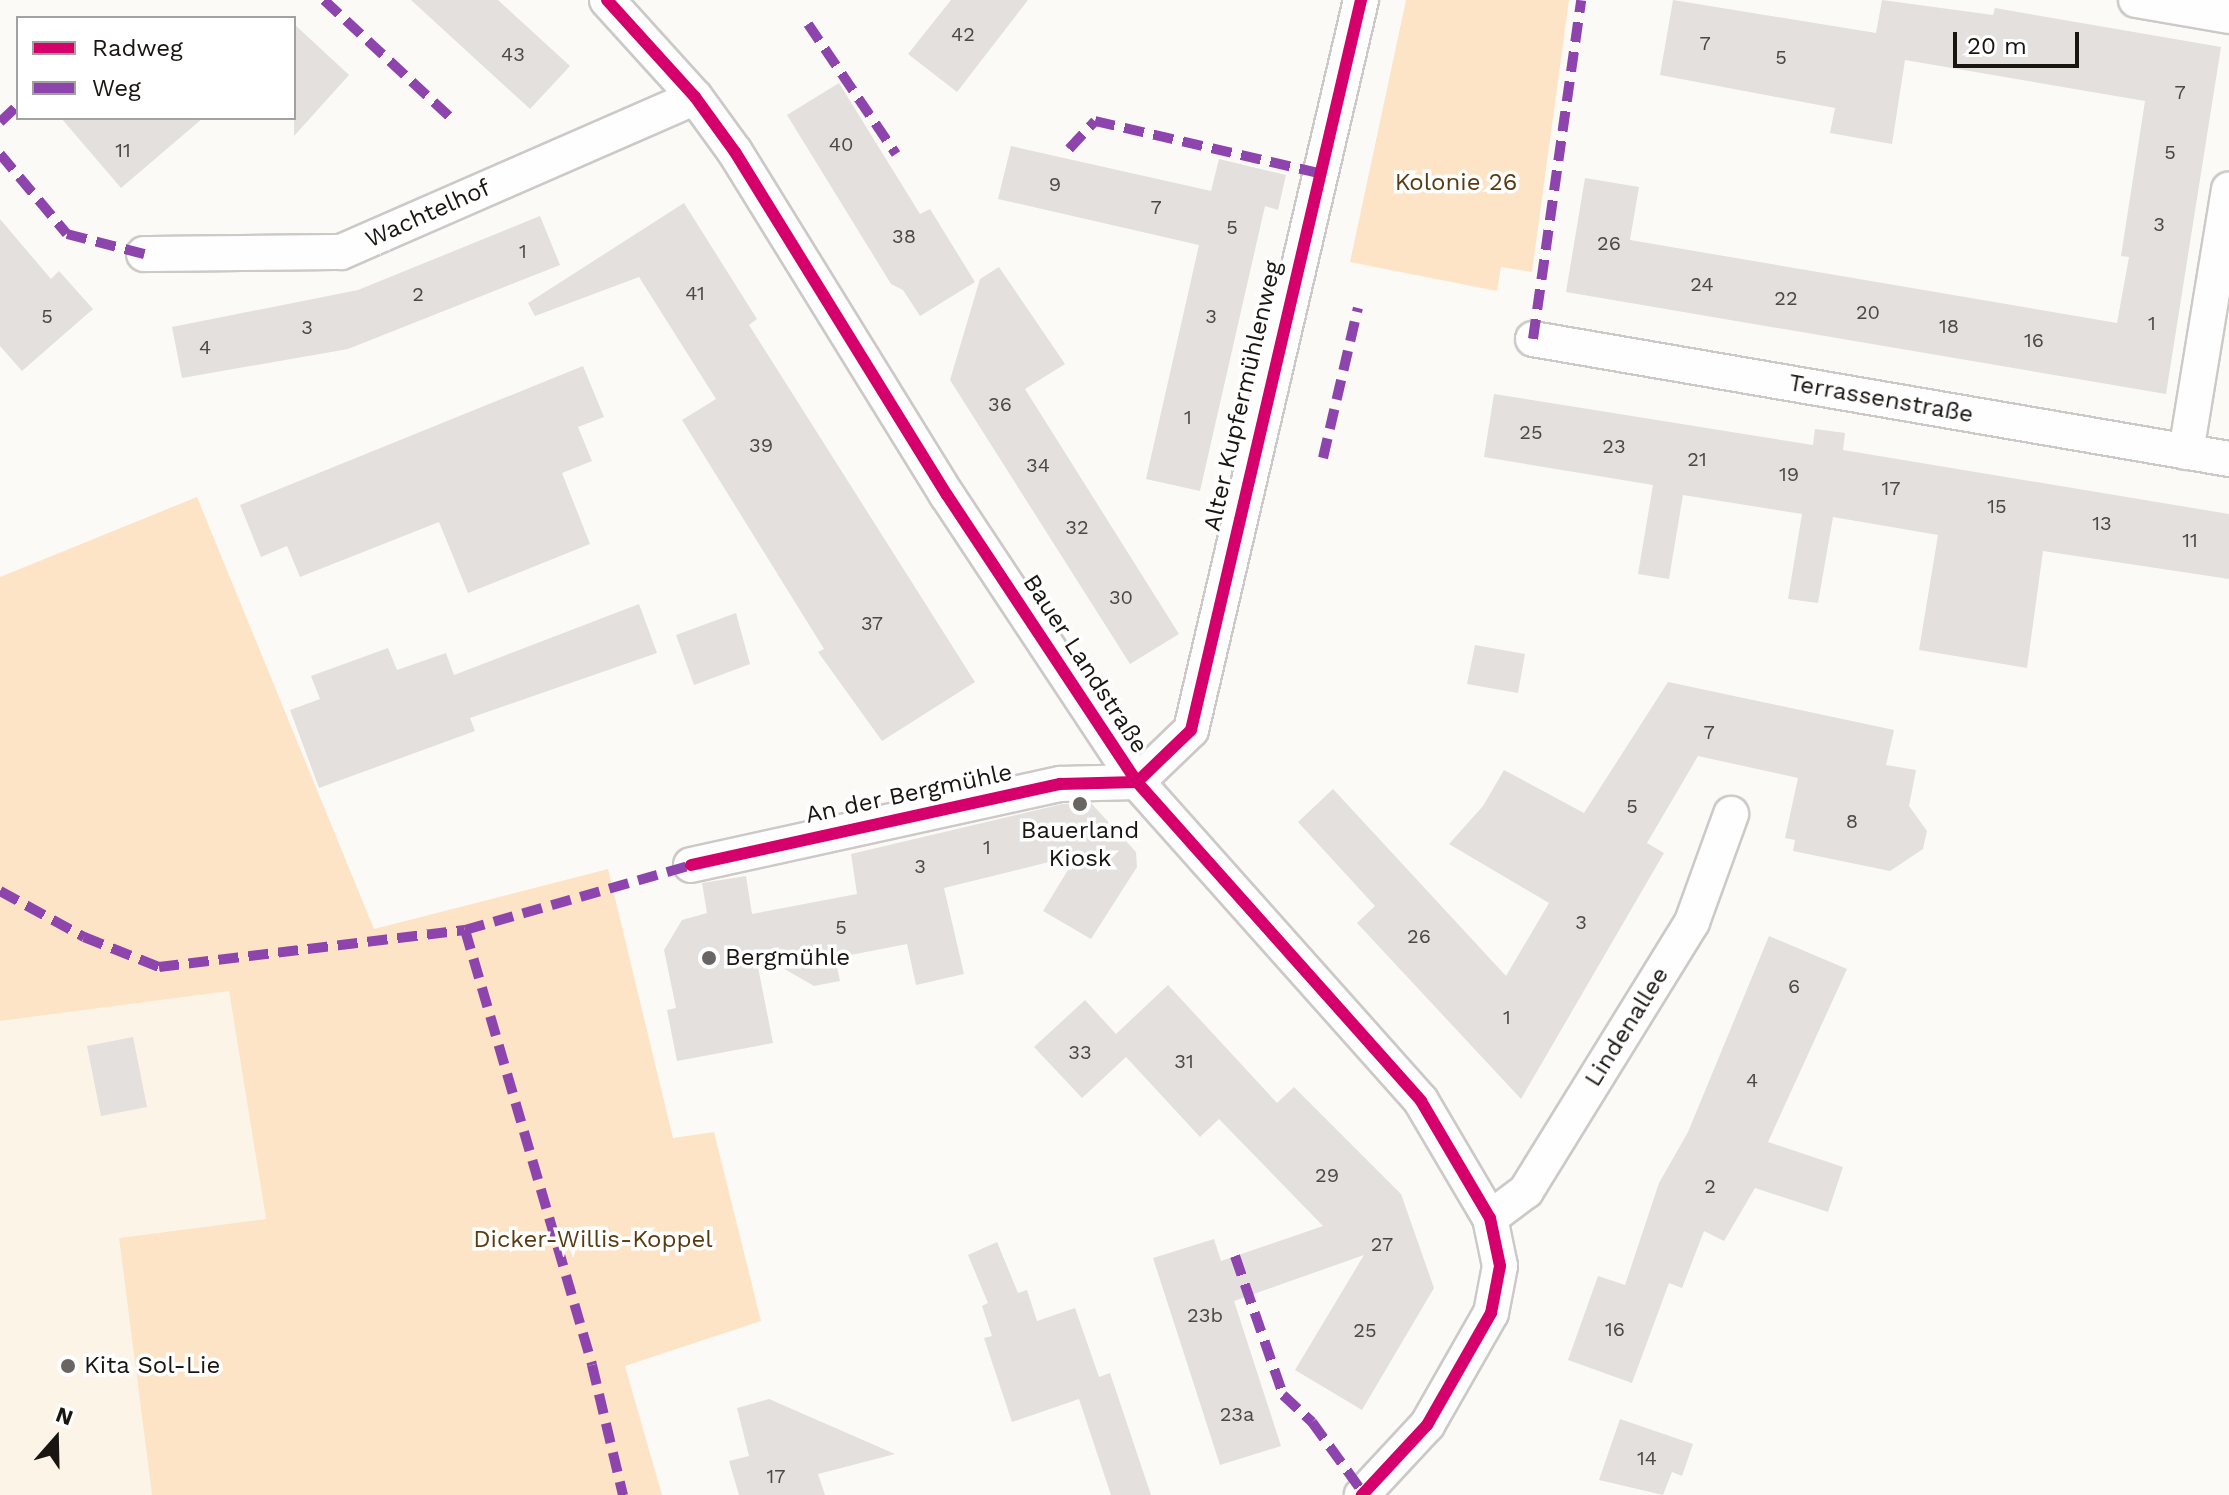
<!DOCTYPE html>
<meta charset="utf-8">
<style>
body{margin:0}
#map{position:relative;width:2229px;height:1495px;overflow:hidden;background:#fcfaf7;font-family:"Work Sans",sans-serif}
div>[style]{position:absolute}
[style*='--x']{left:calc(var(--x)*1px);top:calc(var(--y)*1px);width:calc(var(--w)*1px);rotate:calc(var(--a)*1deg)}
.built>*{inset:0;background:#fdf4e8}
.green>*{inset:0;background:#fde4c6}
.building>*{inset:0;background:#e3e0dd}
.roads{filter:drop-shadow(2px 0 #ccc9c6) drop-shadow(-2px 0 #ccc9c6) drop-shadow(0 2px #ccc9c6) drop-shadow(0 -2px #ccc9c6)}
.minor>*{height:34px;margin:-17px;padding:0 17px;transform-origin:17px;border-radius:17px;background:#fffefe}
.quiet>*{height:10px;margin-top:-5px;transform-origin:0;background:repeating-linear-gradient(90deg,#8e44ad 0 20px,transparent 0 30px)}
.cycleway>*{height:12px;margin:-6px;padding:0 6px;transform-origin:6px;border-radius:6px;background:#d6006c}
.dots>*{width:22px;height:22px;translate:-50% -50%;box-sizing:border-box;border:4px solid #fff;border-radius:50%}
span{translate:-50% -50%;white-space:nowrap;text-align:center;line-height:1.15;-webkit-text-stroke:7px #fff;paint-order:stroke}
.number-label{font-size:20px;color:#4c4844}
.number-label span{-webkit-text-stroke-width:0}
.park-label{font-size:24px;color:#583b0f}
.street-label{font-size:24px;color:#191511}
.poi-label{font-size:24px;color:#191511}
.left{translate:0 -50%;text-align:left}
.legend{position:absolute;left:16px;top:16px;width:280px;height:104px;box-sizing:border-box;background:#fff;border:2px solid #a3a1a0;margin:0;padding:10px 14px;list-style:none;font-size:24px;color:#191511}
.legend li{display:flex;align-items:center;gap:16px;height:40px}
.legend b{width:40px;border:2px solid #a3a1a0}
.north{position:absolute;left:16px;top:1399px;width:80px;height:80px;-webkit-text-stroke:6px #fff;paint-order:stroke;rotate:20deg;font-size:22px;font-weight:700;line-height:32px;text-align:center;color:#191511}
.north::after{content:'';display:block;margin:auto;width:28px;height:36px;background:#191511;clip-path:polygon(50% 0,100% 100%,50% 72%,0 100%)}
.scale{position:absolute;left:1953px;top:32px;width:126px;height:36px;box-sizing:border-box;border:4px solid #191511;border-top:0;padding-left:10px;font-size:24px;line-height:28px;white-space:nowrap;color:#191511;-webkit-text-stroke:6px #fff;paint-order:stroke}
</style>
<div id="map">
<div class="built">
<div style="clip-path:polygon(229px 990px,266px 1219px,119px 1238px,152px 1495px,0 1495px,0 1021px)"></div>
</div>
<div class="green">
<div style="clip-path:polygon(1406px 0,1569px 0,1532px 272px,1501px 267px,1497px 291px,1350px 262px)"></div>
<div style="clip-path:polygon(197px 497px,374px 929px,608px 869px,673px 1138px,714px 1132px,761px 1321px,625px 1366px,662px 1495px,152px 1495px,119px 1238px,266px 1219px,229px 991px,0 1021px,0 577px)"></div>
</div>
<div class="building">
<div style="clip-path:polygon(411px 0,498px 0,570px 66px,530px 109px)"></div>
<div style="clip-path:polygon(951px 0,1028px 0,957px 92px,908px 54px)"></div>
<div style="clip-path:polygon(1673px 0,1876px 33px,1882px 0,1993px 15px,1995px 8px,2221px 47px,2166px 394px,1566px 292px,1585px 178px,1639px 187px,1630px 240px,2117px 323px,2129px 257px,2121px 256px,2145px 101px,1905px 60px,1892px 144px,1830px 133px,1835px 108px,1660px 75px)"></div>
<div style="clip-path:polygon(294px 24px,349px 75px,294px 136px)"></div>
<div style="clip-path:polygon(839px 83px,920px 214px,930px 209px,975px 282px,920px 316px,903px 290px,891px 284px,787px 115px)"></div>
<div style="clip-path:polygon(61px 118px,203px 118px,121px 188px)"></div>
<div style="clip-path:polygon(1011px 146px,1211px 191px,1219px 159px,1286px 175px,1278px 210px,1265px 206px,1200px 491px,1146px 479px,1199px 245px,998px 199px)"></div>
<div style="clip-path:polygon(684px 203px,757px 319px,749px 325px,975px 682px,882px 741px,818px 652px,824px 649px,682px 420px,716px 399px,639px 277px,535px 316px,528px 303px)"></div>
<div style="clip-path:polygon(540px 216px,560px 265px,348px 349px,182px 378px,172px 327px,358px 290px)"></div>
<div style="clip-path:polygon(0 219px,51px 279px,59px 271px,93px 309px,22px 371px,0 346px)"></div>
<div style="clip-path:polygon(999px 267px,1065px 364px,1025px 389px,1179px 634px,1130px 664px,950px 380px,980px 279px)"></div>
<div style="clip-path:polygon(583px 366px,604px 417px,578px 427px,592px 461px,562px 473px,590px 544px,468px 593px,439px 522px,300px 577px,287px 546px,261px 557px,240px 505px)"></div>
<div style="clip-path:polygon(1494px 394px,1813px 445px,1815px 429px,1845px 433px,1843px 450px,2229px 514px,2229px 579px,2043px 551px,2027px 668px,1919px 650px,1938px 535px,1833px 517px,1818px 603px,1788px 599px,1802px 514px,1683px 495px,1669px 579px,1638px 574px,1653px 485px,1484px 457px)"></div>
<div style="clip-path:polygon(639px 604px,657px 653px,470px 718px,475px 731px,319px 788px,290px 710px,320px 699px,311px 676px,388px 648px,397px 670px,446px 653px,454px 675px)"></div>
<div style="clip-path:polygon(736px 613px,750px 664px,694px 685px,676px 635px)"></div>
<div style="clip-path:polygon(1475px 645px,1525px 654px,1518px 693px,1467px 684px)"></div>
<div style="clip-path:polygon(1668px 682px,1894px 730px,1886px 765px,1916px 770px,1909px 806px,1927px 831px,1923px 849px,1890px 871px,1793px 851px,1795px 840px,1785px 838px,1798px 778px,1698px 756px,1647px 843px,1664px 853px,1521px 1099px,1357px 923px,1375px 906px,1298px 822px,1333px 789px,1506px 976px,1549px 903px,1449px 844px,1483px 806px,1504px 770px,1584px 813px)"></div>
<div style="clip-path:polygon(1091px 803px,1136px 852px,1137px 867px,1091px 939px,1043px 911px,1077px 855px,944px 888px,964px 974px,916px 985px,907px 944px,835px 958px,840px 981px,814px 986px,755px 952px,773px 1043px,677px 1061px,667px 1010px,676px 1008px,664px 950px,682px 920px,707px 913px,702px 883px,746px 876px,752px 914px,857px 894px,851px 854px,1062px 804px)"></div>
<div style="clip-path:polygon(1769px 936px,1847px 969px,1768px 1142px,1843px 1167px,1828px 1212px,1755px 1188px,1724px 1241px,1704px 1231px,1682px 1288px,1669px 1283px,1632px 1383px,1568px 1360px,1598px 1276px,1625px 1285px,1659px 1183px,1688px 1132px)"></div>
<div style="clip-path:polygon(1168px 985px,1277px 1103px,1294px 1087px,1401px 1194px,1434px 1288px,1362px 1410px,1295px 1370px,1364px 1255px,1234px 1301px,1281px 1446px,1220px 1465px,1153px 1258px,1214px 1239px,1221px 1261px,1323px 1226px,1219px 1119px,1200px 1137px,1126px 1057px,1082px 1098px,1034px 1047px,1085px 1000px,1116px 1034px)"></div>
<div style="clip-path:polygon(133px 1037px,147px 1107px,101px 1116px,87px 1046px)"></div>
<div style="clip-path:polygon(997px 1242px,1018px 1293px,1027px 1290px,1037px 1321px,1075px 1308px,1099px 1377px,1110px 1373px,1151px 1495px,1111px 1495px,1079px 1399px,1012px 1422px,984px 1338px,992px 1336px,982px 1306px,988px 1303px,968px 1255px)"></div>
<div style="clip-path:polygon(769px 1399px,895px 1454px,818px 1474px,825px 1495px,739px 1495px,729px 1461px,749px 1456px,737px 1408px)"></div>
<div style="clip-path:polygon(1620px 1419px,1693px 1444px,1682px 1476px,1672px 1472px,1663px 1495px,1599px 1480px)"></div>
</div>
<div class="roads">
<div class="minor">
<div style="--x:607;--y:0;--w:131;--a:47.8"></div>
<div style="--x:695;--y:97;--w:68;--a:54"></div>
<div style="--x:735;--y:152;--w:403;--a:58.3"></div>
<div style="--x:947;--y:495;--w:344;--a:56.5"></div>
<div style="--x:1137;--y:782;--w:427;--a:48.3"></div>
<div style="--x:1421;--y:1101;--w:136;--a:59.5"></div>
<div style="--x:1490;--y:1218;--w:49;--a:78.2"></div>
<div style="--x:1500;--y:1266;--w:48;--a:100.8"></div>
<div style="--x:1491;--y:1313;--w:129;--a:119.7"></div>
<div style="--x:1427;--y:1425;--w:96;--a:132.9"></div>
<div style="--x:2136;--y:0;--w:94;--a:9.8"></div>
<div style="--x:144;--y:254;--w:197;--a:-0.6"></div>
<div style="--x:341;--y:252;--w:386;--a:-23.6"></div>
<div style="--x:1533;--y:339;--w:706;--a:9.78"></div>
<div style="--x:2186;--y:452;--w:266;--a:-80.7"></div>
<div style="--x:1137;--y:782;--w:75;--a:-43.9"></div>
<div style="--x:1191;--y:730;--w:750;--a:-76.89"></div>
<div style="--x:691;--y:865;--w:378;--a:-12.4"></div>
<div style="--x:1060;--y:784;--w:77;--a:-1.5"></div>
<div style="--x:1490;--y:1218;--w:45;--a:-36.9"></div>
<div style="--x:1526;--y:1191;--w:316;--a:-58.3"></div>
<div style="--x:1692;--y:922;--w:115;--a:-70.1"></div>
</div>
</div>
<div class="quiet">
<div style="--x:324;--y:0;--w:175;--a:42.9"></div>
<div style="--x:808;--y:24;--w:157;--a:55.9"></div>
<div style="--x:0;--y:122;--w:25;--a:-43"></div>
<div style="--x:1069;--y:149;--w:38;--a:-47"></div>
<div style="--x:1095;--y:121;--w:230;--a:13.1"></div>
<div style="--x:0;--y:154;--w:104;--a:50.1"></div>
<div style="--x:67;--y:234;--w:80;--a:14.6"></div>
<div style="--x:1533;--y:339;--w:342;--a:-81.9"></div>
<div style="--x:1323;--y:458;--w:154;--a:-76.9"></div>
<div style="--x:0;--y:891;--w:96;--a:28.7"></div>
<div style="--x:84;--y:937;--w:81;--a:21.8"></div>
<div style="--x:159;--y:967;--w:308;--a:-6.9"></div>
<div style="--x:465;--y:930;--w:235;--a:-16"></div>
<div style="--x:465;--y:930;--w:453;--a:73.7"></div>
<div style="--x:592;--y:1365;--w:134;--a:76.6"></div>
<div style="--x:1235;--y:1256;--w:147;--a:70.9"></div>
<div style="--x:1283;--y:1395;--w:40;--a:43"></div>
<div style="--x:1312;--y:1422;--w:89;--a:54.2"></div>
</div>
<div class="cycleway">
<div style="--x:607;--y:0;--w:131;--a:47.8"></div>
<div style="--x:695;--y:97;--w:68;--a:54"></div>
<div style="--x:735;--y:152;--w:403;--a:58.3"></div>
<div style="--x:947;--y:495;--w:344;--a:56.5"></div>
<div style="--x:1137;--y:782;--w:427;--a:48.3"></div>
<div style="--x:1421;--y:1101;--w:136;--a:59.5"></div>
<div style="--x:1490;--y:1218;--w:49;--a:78.2"></div>
<div style="--x:1500;--y:1266;--w:48;--a:100.8"></div>
<div style="--x:1491;--y:1313;--w:129;--a:119.7"></div>
<div style="--x:1427;--y:1425;--w:96;--a:132.9"></div>
<div style="--x:1137;--y:782;--w:75;--a:-43.9"></div>
<div style="--x:1191;--y:730;--w:750;--a:-76.89"></div>
<div style="--x:691;--y:865;--w:378;--a:-12.4"></div>
<div style="--x:1060;--y:784;--w:77;--a:-1.5"></div>
</div>
<div class="dots">
<div style="left:1080px;top:804px;background:#686562"></div>
<div style="left:709px;top:958px;background:#686562"></div>
<div style="left:68px;top:1366px;background:#686562"></div>
</div>
<div class="number-label">
<span style="left:963px;top:34px">42</span>
<span style="left:1705px;top:43px">7</span>
<span style="left:513px;top:54px">43</span>
<span style="left:1781px;top:57px">5</span>
<span style="left:2180px;top:92px">7</span>
<span style="left:841px;top:144px">40</span>
<span style="left:123px;top:150px">11</span>
<span style="left:2170px;top:152px">5</span>
<span style="left:1055px;top:184px">9</span>
<span style="left:1156px;top:207px">7</span>
<span style="left:2159px;top:224px">3</span>
<span style="left:1232px;top:227px">5</span>
<span style="left:904px;top:236px">38</span>
<span style="left:1609px;top:243px">26</span>
<span style="left:523px;top:251px">1</span>
<span style="left:1702px;top:284px">24</span>
<span style="left:695px;top:293px">41</span>
<span style="left:418px;top:294px">2</span>
<span style="left:1786px;top:298px">22</span>
<span style="left:1868px;top:312px">20</span>
<span style="left:47px;top:316px">5</span>
<span style="left:1211px;top:316px">3</span>
<span style="left:2152px;top:323px">1</span>
<span style="left:1949px;top:326px">18</span>
<span style="left:307px;top:327px">3</span>
<span style="left:2034px;top:340px">16</span>
<span style="left:205px;top:347px">4</span>
<span style="left:1000px;top:404px">36</span>
<span style="left:1188px;top:417px">1</span>
<span style="left:1531px;top:432px">25</span>
<span style="left:761px;top:445px">39</span>
<span style="left:1614px;top:446px">23</span>
<span style="left:1697px;top:459px">21</span>
<span style="left:1038px;top:465px">34</span>
<span style="left:1789px;top:474px">19</span>
<span style="left:1891px;top:488px">17</span>
<span style="left:1997px;top:506px">15</span>
<span style="left:2102px;top:523px">13</span>
<span style="left:1077px;top:527px">32</span>
<span style="left:2190px;top:540px">11</span>
<span style="left:1121px;top:597px">30</span>
<span style="left:872px;top:623px">37</span>
<span style="left:1709px;top:732px">7</span>
<span style="left:1632px;top:806px">5</span>
<span style="left:1852px;top:821px">8</span>
<span style="left:987px;top:847px">1</span>
<span style="left:920px;top:866px">3</span>
<span style="left:1581px;top:922px">3</span>
<span style="left:841px;top:927px">5</span>
<span style="left:1419px;top:936px">26</span>
<span style="left:1794px;top:986px">6</span>
<span style="left:1507px;top:1017px">1</span>
<span style="left:1080px;top:1052px">33</span>
<span style="left:1184px;top:1061px">31</span>
<span style="left:1752px;top:1080px">4</span>
<span style="left:1327px;top:1175px">29</span>
<span style="left:1710px;top:1186px">2</span>
<span style="left:1382px;top:1244px">27</span>
<span style="left:1205px;top:1315px">23b</span>
<span style="left:1615px;top:1329px">16</span>
<span style="left:1365px;top:1330px">25</span>
<span style="left:1237px;top:1414px">23a</span>
<span style="left:1647px;top:1458px">14</span>
<span style="left:776px;top:1476px">17</span>
</div>
<div class="park-label">
<span style="left:1456px;top:183px">Kolonie 26</span>
<span style="left:593px;top:1240px">Dicker-Willis-Koppel</span>
</div>
<div class="street-label">
<span style="left:428px;top:214px;rotate:-24deg">Wachtelhof</span>
<span style="left:1243px;top:396px;rotate:-77deg">Alter Kupfermühlenweg</span>
<span style="left:1881px;top:399px;rotate:10deg">Terrassenstraße</span>
<span style="left:1085px;top:664px;rotate:57deg">Bauer Landstraße</span>
<span style="left:909px;top:794px;rotate:-12deg">An der Bergmühle</span>
<span style="left:1627px;top:1027px;rotate:-58deg">Lindenallee</span>
</div>
<div class="poi-label">
<span style="left:1080px;top:845px">Bauerland<br>Kiosk</span>
<span class="left" style="left:725px;top:958px">Bergmühle</span>
<span class="left" style="left:84px;top:1366px">Kita Sol-Lie</span>
</div>
<ul class="legend">
<li><b style="height:10px;background:#d6006c"></b>Radweg</li>
<li><b style="height:10px;background:#8e44ad"></b>Weg</li>
</ul>
<div class="north">N</div>
<div class="scale">20 m</div>
</div>
